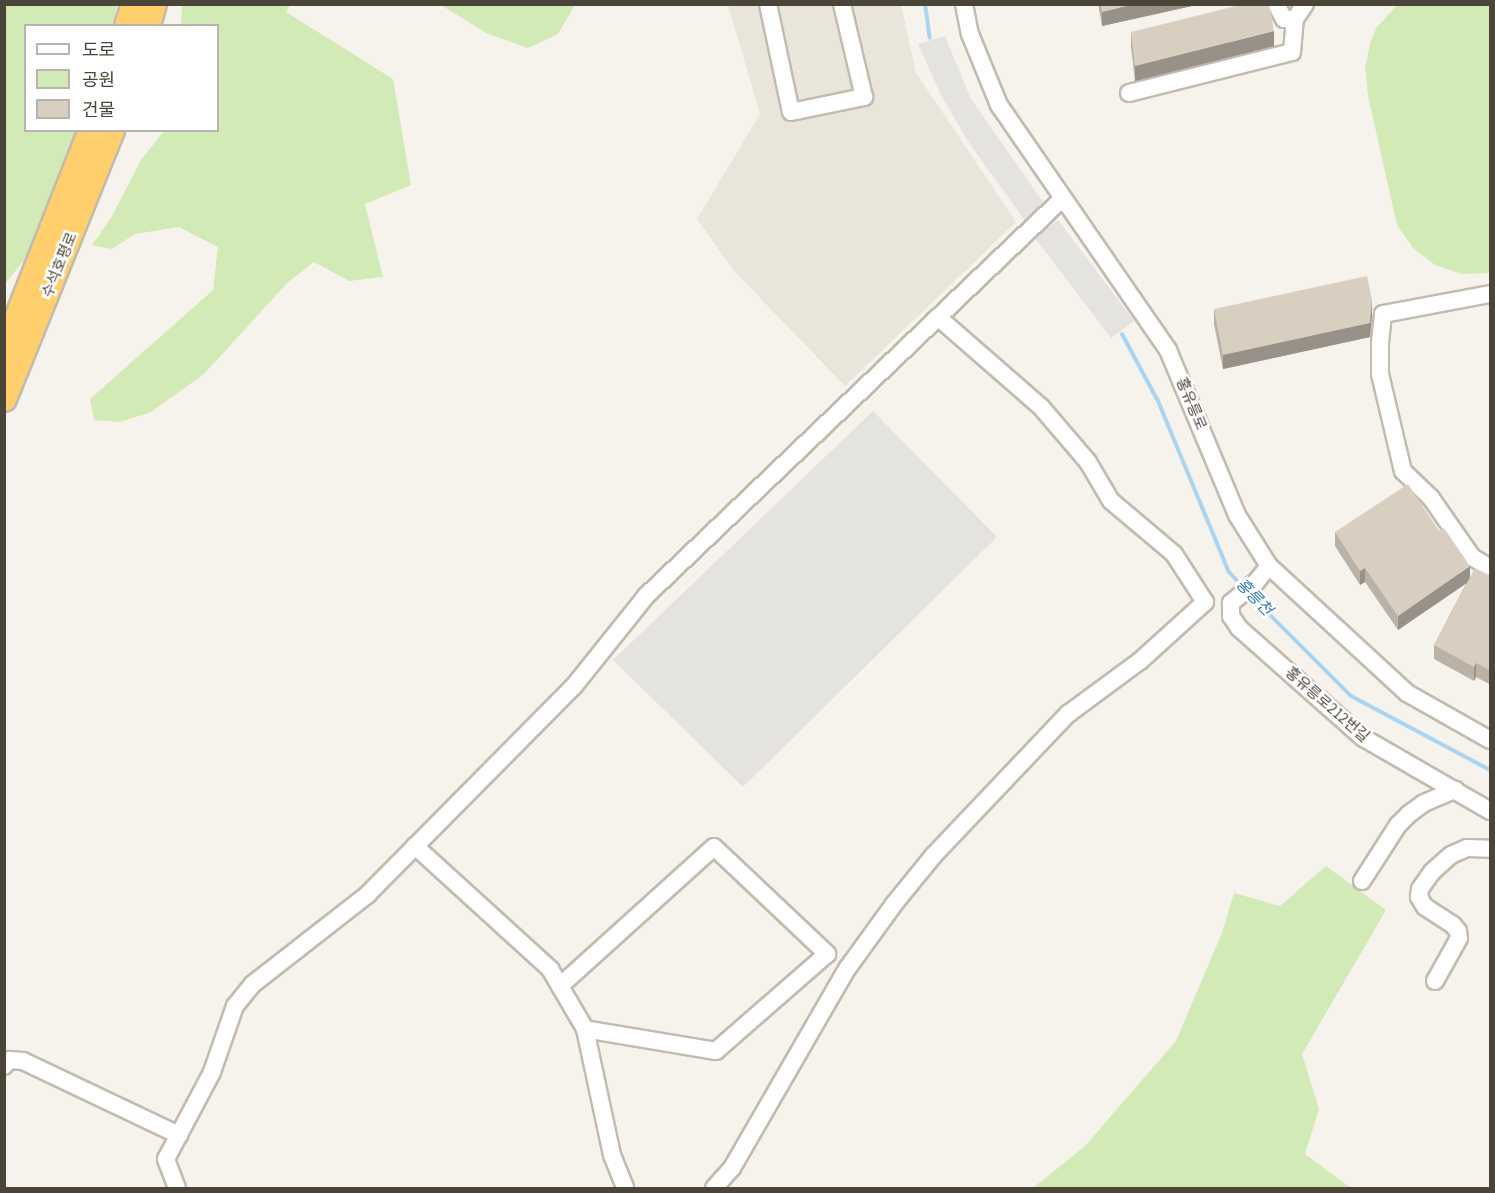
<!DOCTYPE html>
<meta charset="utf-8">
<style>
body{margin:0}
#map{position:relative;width:1495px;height:1193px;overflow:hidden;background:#f6f3ec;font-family:"Source Sans 3","Noto Sans KR",sans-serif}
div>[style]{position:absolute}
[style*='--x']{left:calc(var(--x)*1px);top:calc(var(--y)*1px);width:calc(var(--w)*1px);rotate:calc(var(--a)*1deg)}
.residential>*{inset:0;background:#eae5da}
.green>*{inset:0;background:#d2eab5}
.parking>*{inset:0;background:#e5e3e0}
.stream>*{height:4px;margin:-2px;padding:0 2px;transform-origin:2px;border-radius:2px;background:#a9d4f2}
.roads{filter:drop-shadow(2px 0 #c2bbae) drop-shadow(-2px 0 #c2bbae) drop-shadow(0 2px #c2bbae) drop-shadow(0 -2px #c2bbae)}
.minor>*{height:16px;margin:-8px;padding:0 8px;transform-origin:8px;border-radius:8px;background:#fff}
.highway>*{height:24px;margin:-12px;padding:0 12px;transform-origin:12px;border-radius:12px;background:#ffcf6e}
.wall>*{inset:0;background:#bab2a6}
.shaded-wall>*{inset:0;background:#979187}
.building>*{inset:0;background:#d8cfc1}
span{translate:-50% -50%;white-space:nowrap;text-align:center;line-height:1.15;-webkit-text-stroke:5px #fff;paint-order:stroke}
.street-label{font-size:15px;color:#4b4439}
.water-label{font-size:16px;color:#2e7ab2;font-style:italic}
.frame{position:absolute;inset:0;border:6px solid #4b4439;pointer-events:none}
.legend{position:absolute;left:24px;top:24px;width:195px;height:108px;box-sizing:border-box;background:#fff;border:2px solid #b7b4b0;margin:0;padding:8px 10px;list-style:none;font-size:18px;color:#4b4439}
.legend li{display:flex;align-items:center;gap:12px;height:30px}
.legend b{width:30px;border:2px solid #b7b4b0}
</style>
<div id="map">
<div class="residential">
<div style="clip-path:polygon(901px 4px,916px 73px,1016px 222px,845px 386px,734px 271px,697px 219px,760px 114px,728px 5px)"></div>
</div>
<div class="green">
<div style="clip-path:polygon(1398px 4px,1490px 5px,1490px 273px,1462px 274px,1435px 265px,1413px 248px,1397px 225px,1368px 96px,1365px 68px,1371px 40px,1377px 27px)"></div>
<div style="clip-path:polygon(5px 5px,118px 5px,112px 25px,26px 26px,26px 130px,79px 131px,29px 254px,5px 284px)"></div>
<div style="clip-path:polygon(182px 5px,290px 5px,286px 12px,393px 79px,411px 185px,365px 204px,383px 277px,349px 281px,314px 262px,287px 283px,204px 374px,151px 412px,120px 422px,94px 420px,90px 399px,213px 290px,218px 247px,179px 227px,135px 234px,112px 249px,92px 245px,111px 218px,141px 160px,164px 131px,218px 130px,218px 26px,181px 25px)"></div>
<div style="clip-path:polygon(441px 5px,575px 5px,558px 34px,528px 48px,486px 33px)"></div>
<div style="clip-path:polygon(1326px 866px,1386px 910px,1302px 1054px,1319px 1109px,1305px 1154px,1351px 1188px,1033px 1188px,1085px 1146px,1176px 1041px,1222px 933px,1234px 893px,1280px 906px)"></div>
</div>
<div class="parking">
<div style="clip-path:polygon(945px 36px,971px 99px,1043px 202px,1025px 221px,967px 140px,940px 93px,918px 44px)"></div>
<div style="clip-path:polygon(1058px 220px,1134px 321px,1111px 338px,1035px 238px)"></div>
<div style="clip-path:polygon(873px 411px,997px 537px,743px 787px,613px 660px)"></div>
</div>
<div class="stream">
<div style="--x:925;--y:4;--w:34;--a:82"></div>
<div style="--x:1122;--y:334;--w:76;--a:61.8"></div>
<div style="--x:1158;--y:401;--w:185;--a:67.5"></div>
<div style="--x:1229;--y:572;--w:19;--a:47"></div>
<div style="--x:1249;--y:594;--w:144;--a:45"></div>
<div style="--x:1351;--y:696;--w:157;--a:28"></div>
</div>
<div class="roads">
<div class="minor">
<div style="--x:768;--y:4;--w:110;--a:78"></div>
<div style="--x:791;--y:112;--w:75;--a:-11.6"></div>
<div style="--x:864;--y:97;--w:96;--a:-103.3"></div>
<div style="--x:964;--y:4;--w:31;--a:79"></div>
<div style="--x:970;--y:34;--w:77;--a:67.8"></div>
<div style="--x:999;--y:105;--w:298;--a:55.4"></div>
<div style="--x:1168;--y:350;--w:179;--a:67.3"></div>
<div style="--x:1237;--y:515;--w:60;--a:57.9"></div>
<div style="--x:1269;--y:566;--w:188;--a:42.6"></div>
<div style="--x:1407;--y:693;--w:95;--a:29.5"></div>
<div style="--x:1276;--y:4;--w:17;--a:62"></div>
<div style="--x:1284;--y:19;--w:11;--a:0"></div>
<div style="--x:1129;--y:93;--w:168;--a:-14.1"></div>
<div style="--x:1292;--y:52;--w:33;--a:-85"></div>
<div style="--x:1295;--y:19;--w:18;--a:-56"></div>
<div style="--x:1490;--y:294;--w:109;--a:169.4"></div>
<div style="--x:1383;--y:314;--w:29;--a:96"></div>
<div style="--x:1380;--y:343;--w:31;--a:90"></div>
<div style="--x:1380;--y:374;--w:100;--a:76.7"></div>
<div style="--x:1403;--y:471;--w:39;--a:44"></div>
<div style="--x:1431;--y:498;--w:72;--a:55.2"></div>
<div style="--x:1472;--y:557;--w:21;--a:31"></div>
<div style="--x:1269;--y:566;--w:21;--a:129"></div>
<div style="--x:1256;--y:582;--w:33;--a:140"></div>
<div style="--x:1231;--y:603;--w:13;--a:90"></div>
<div style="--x:1231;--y:616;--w:14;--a:56"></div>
<div style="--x:1239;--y:628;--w:164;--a:41.5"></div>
<div style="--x:1362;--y:737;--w:148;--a:30"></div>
<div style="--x:415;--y:846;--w:183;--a:42.3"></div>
<div style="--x:550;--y:969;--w:69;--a:59.7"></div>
<div style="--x:585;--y:1029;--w:129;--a:77.9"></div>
<div style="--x:612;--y:1155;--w:35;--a:68"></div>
<div style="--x:1362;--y:881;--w:67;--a:-57.3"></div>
<div style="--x:1398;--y:825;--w:16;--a:-45"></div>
<div style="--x:1409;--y:814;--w:19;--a:-36"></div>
<div style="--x:1424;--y:803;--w:34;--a:-23"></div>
<div style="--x:1435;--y:981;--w:49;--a:-60.8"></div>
<div style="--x:1459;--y:938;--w:7;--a:-98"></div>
<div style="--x:1458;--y:931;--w:8;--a:-130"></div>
<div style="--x:1453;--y:925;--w:33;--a:-147"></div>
<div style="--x:1425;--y:907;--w:12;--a:-121"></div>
<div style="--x:1419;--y:897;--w:8;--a:-83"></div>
<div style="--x:1420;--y:889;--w:21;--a:-55"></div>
<div style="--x:1432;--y:872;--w:25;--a:-42"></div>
<div style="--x:1451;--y:855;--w:17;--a:-24"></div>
<div style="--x:1467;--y:848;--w:23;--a:2"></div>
<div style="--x:560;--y:986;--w:207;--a:-42.1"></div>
<div style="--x:714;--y:847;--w:156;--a:43.4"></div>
<div style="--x:827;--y:954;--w:147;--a:138.9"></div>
<div style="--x:716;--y:1051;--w:133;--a:-170.5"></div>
<div style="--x:4;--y:1066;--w:8;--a:-50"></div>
<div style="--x:9;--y:1060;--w:14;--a:4"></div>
<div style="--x:23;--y:1061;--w:173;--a:25.4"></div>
<div style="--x:177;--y:1188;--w:31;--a:-111"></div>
<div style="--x:166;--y:1159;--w:98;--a:-62.1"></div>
<div style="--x:212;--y:1072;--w:70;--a:-70.8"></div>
<div style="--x:235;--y:1006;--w:28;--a:-51"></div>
<div style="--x:253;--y:984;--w:146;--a:-38"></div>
<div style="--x:368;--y:894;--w:293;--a:-45.3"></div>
<div style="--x:574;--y:686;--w:115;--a:-51.3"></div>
<div style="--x:646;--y:596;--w:576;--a:-43.66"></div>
<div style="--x:714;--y:1188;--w:27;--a:-48"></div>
<div style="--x:732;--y:1168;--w:230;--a:-60"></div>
<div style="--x:847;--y:969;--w:80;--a:-54.1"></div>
<div style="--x:894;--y:904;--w:63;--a:-50.8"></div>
<div style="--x:934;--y:855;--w:195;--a:-46.5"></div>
<div style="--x:1068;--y:714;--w:89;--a:-36.4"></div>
<div style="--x:1140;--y:661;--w:88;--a:-42.2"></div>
<div style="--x:1205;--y:602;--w:57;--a:-122.9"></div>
<div style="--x:1174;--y:554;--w:82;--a:-139.9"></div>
<div style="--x:1111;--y:501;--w:45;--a:-120.5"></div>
<div style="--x:1088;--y:462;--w:72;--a:-130.5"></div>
<div style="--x:1041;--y:407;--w:137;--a:-138.9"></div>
</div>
<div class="highway">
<div style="--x:127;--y:26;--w:23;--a:-72"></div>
<div style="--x:148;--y:26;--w:23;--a:-75"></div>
<div style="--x:4;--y:351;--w:238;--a:-68.5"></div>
<div style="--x:4;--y:399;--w:290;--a:-68.1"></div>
</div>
</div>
<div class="wall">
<div style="clip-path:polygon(1098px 4px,1201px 4px,1102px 26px)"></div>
<div style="clip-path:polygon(1131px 32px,1274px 46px,1135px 81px,1131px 47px)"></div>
<div style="clip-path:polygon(1214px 309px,1372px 315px,1370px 337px,1223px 369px,1214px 324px)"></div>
<div style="clip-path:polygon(1335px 532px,1470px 578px,1491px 576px,1491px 685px,1476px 677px,1474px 681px,1434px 659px,1434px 645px,1467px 582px,1398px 630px,1365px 582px,1360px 585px,1335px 546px)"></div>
</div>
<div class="shaded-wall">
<div style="clip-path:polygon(1135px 4px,1201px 4px,1102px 26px,1102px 12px)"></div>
<div style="clip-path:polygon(1274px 31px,1274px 46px,1135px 81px,1135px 66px)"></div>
<div style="clip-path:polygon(1372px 300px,1372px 315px,1370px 337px,1223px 369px,1223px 355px)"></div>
<div style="clip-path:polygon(1470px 566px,1470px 581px,1398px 630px,1398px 616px)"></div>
<div style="clip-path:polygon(1365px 568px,1365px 582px,1360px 585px,1360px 571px)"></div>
<div style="clip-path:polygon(1476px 663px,1476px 677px,1474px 681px,1474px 667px)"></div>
</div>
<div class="building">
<div style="clip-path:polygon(1101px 4px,1135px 4px,1102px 12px)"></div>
<div style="clip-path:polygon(1244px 4px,1269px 4px,1274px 31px,1135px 66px,1131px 32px)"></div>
<div style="clip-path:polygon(1367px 276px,1372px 300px,1370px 323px,1223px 355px,1214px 309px)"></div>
<div style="clip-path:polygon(1408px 484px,1439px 531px,1444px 528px,1470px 566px,1398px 616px,1365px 568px,1360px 571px,1335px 532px)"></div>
<div style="clip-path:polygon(1475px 568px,1491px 576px,1491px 671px,1476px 663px,1474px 667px,1434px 645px)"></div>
</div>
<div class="street-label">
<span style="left:60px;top:265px;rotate:-68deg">수석호평로</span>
<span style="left:1191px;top:404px;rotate:67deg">홍유릉로</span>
<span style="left:1327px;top:705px;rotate:41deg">홍유릉로212번길</span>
</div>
<div class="water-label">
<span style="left:1254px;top:597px;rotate:46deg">홍릉천</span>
</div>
<div class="frame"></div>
<ul class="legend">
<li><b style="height:8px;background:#fff"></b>도로</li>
<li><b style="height:16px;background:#d2eab5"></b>공원</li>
<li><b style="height:16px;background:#d8cfc1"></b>건물</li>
</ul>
</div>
